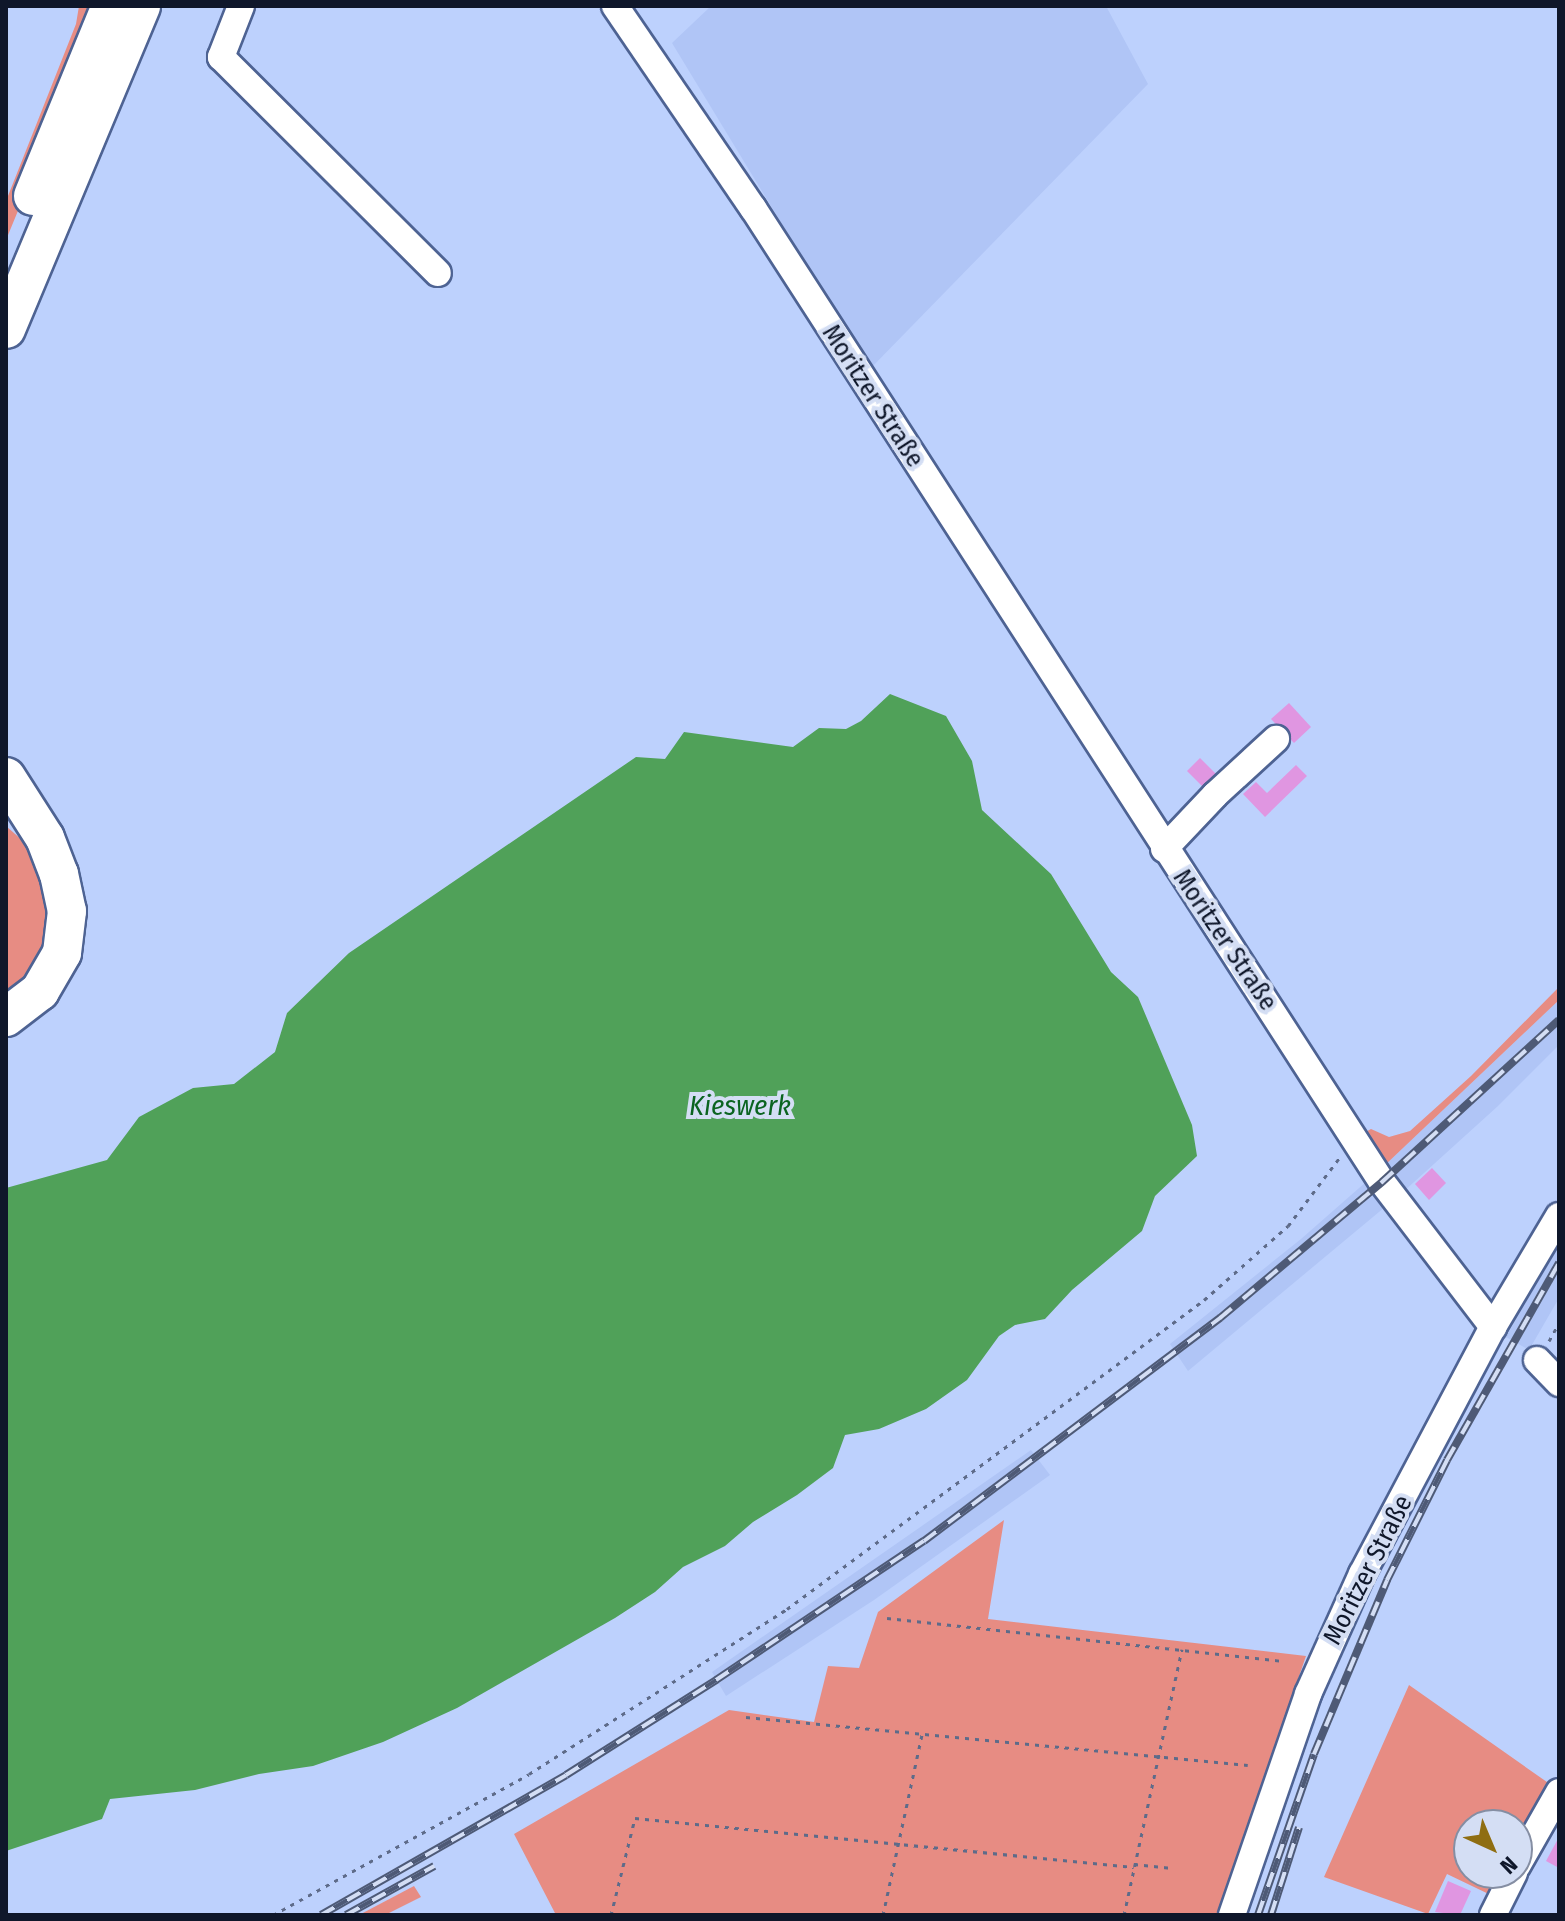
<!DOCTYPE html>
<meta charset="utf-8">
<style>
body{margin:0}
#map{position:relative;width:1565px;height:1921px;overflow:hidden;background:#bdd1fd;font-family:"Fira Sans Condensed",sans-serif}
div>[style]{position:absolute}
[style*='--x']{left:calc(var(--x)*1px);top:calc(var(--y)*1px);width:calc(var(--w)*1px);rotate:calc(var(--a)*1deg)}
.built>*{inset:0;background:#b0c5f6}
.green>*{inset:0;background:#e78c83}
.water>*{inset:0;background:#50a159}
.building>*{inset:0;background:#e096e1}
.path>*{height:3px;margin-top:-1.5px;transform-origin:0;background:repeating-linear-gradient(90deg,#5e6b89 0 4px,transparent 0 10px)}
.roads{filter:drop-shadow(2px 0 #4e6393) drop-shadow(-2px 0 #4e6393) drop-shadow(0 2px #4e6393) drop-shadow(0 -2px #4e6393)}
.minor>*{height:26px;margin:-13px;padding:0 13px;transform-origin:13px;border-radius:13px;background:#fff}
.highway>*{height:38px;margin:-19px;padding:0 19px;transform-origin:19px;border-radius:19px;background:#fff}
.rail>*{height:8px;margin-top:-4px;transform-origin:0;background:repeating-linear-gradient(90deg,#d4def4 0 15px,#4e5a76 0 30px);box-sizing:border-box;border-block:2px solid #4e5a76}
span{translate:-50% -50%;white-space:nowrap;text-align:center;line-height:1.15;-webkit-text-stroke:8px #d4def4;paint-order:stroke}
.street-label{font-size:26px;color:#0f172a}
.water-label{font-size:28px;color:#0b6420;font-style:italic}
.frame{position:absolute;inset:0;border:8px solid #0f172a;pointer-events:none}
.north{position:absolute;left:1453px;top:1809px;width:80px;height:80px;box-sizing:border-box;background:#d4def4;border:2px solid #858ea3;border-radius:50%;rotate:136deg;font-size:22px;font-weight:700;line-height:32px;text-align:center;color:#0f172a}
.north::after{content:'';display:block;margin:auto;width:28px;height:36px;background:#8f6e12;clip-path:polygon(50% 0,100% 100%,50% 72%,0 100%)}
</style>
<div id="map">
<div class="built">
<div style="clip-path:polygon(711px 6px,1106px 6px,1148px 84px,870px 369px,672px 43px)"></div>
<div style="clip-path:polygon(1559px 1000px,1559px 1045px,1498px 1106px,1403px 1192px,1188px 1371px,1170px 1344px,1301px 1239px,1383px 1167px)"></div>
<div style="clip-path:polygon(1559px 1245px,1559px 1298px,1529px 1350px,1506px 1337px)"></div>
<div style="clip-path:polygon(1031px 1450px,1050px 1475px,874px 1600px,726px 1696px,712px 1672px)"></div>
</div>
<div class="green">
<div style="clip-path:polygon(79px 6px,102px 6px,6px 240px,6px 201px,76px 24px)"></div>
<div style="clip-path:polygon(6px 826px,39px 855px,49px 879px,46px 959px,6px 1003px)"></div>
<div style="clip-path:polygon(1559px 987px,1559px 1000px,1383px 1167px,1362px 1134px,1371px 1129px,1389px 1137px,1410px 1131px,1471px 1076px)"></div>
<div style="clip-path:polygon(1004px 1520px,988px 1619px,1306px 1656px,1217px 1915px,556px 1915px,514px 1834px,729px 1710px,814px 1722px,828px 1666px,859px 1668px,878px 1612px)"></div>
<div style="clip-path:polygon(1409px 1685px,1554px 1787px,1517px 1859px,1517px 1825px,1469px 1825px,1469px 1873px,1510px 1873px,1497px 1898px,1447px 1874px,1428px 1914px,1324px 1877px)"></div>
<div style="clip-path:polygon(414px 1886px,421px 1897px,385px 1915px,359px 1915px)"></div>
</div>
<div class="water">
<div style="clip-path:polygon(890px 694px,946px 716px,972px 761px,982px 810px,1051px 874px,1111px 972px,1138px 997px,1192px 1125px,1197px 1156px,1155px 1196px,1142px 1231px,1072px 1290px,1045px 1319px,1015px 1325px,999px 1336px,967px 1380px,926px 1409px,879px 1429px,845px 1435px,833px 1468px,797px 1495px,753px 1522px,725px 1546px,683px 1567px,655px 1592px,615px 1618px,457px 1708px,383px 1742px,313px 1766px,259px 1774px,195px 1790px,110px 1799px,102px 1819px,6px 1851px,6px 1188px,107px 1160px,139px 1117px,193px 1088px,234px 1084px,275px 1052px,287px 1013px,349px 953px,636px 757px,665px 759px,684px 732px,793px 747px,819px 728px,846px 729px,861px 721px)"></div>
</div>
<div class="building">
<div style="clip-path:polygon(1289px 703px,1311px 727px,1294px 743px,1271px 719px)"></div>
<div style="clip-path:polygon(1200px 758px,1216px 774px,1203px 787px,1187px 771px)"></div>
<div style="clip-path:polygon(1296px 765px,1307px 776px,1265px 817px,1243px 794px,1256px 782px,1267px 793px)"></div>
<div style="clip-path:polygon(1432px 1168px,1446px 1183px,1429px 1200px,1415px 1184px)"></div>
<div style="clip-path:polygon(1559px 1837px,1559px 1868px,1546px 1861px)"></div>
<div style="clip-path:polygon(1448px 1881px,1471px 1891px,1460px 1915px,1435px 1912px)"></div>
</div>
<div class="path">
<div style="--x:1549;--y:1341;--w:21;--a:-61"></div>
<div style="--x:887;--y:1618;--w:397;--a:6.2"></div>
<div style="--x:746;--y:1717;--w:504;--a:5.46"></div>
<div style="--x:1134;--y:1864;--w:36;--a:6"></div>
<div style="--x:273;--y:1915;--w:292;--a:-28.8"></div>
<div style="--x:529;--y:1774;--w:306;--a:-32.6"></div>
<div style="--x:787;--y:1609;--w:519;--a:-36.54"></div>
<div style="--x:1204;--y:1300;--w:112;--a:-41.4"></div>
<div style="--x:1288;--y:1226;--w:86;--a:-53"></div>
<div style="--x:611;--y:1915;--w:100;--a:-76.1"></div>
<div style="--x:635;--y:1818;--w:501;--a:5.61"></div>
<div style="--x:883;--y:1915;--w:185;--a:-77.8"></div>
<div style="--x:1124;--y:1915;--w:272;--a:-77.7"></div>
</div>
<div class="roads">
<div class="minor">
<div style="--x:241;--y:6;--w:55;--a:111.4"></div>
<div style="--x:221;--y:57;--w:306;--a:44.9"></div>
<div style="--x:615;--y:6;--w:245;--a:55.7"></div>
<div style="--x:753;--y:208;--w:1159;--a:57.15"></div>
<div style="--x:1382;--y:1182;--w:183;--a:52.6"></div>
<div style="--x:1164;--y:849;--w:74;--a:-46.6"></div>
<div style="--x:1215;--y:795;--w:83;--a:-42.6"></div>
<div style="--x:1537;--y:1360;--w:32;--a:46"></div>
<div style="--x:1517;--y:1866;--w:85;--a:-60.4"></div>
<div style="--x:1232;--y:1915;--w:234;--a:-71"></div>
<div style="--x:1308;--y:1694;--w:132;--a:-65.8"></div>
<div style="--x:1362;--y:1574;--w:280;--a:-62.1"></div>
<div style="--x:1493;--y:1327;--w:129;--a:-59.3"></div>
<div style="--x:1493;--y:1915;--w:47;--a:-63.4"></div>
</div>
<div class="highway">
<div style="--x:33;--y:196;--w:205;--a:-67.7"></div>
<div style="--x:6;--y:329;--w:350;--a:-67.3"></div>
<div style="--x:6;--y:777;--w:72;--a:57.4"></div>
<div style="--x:45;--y:838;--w:39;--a:69"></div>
<div style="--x:59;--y:874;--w:38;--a:78"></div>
<div style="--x:67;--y:911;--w:42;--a:96.8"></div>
<div style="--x:62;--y:953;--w:44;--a:120.1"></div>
<div style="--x:40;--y:991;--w:43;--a:142.6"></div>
</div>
</div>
<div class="rail">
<div style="--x:321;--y:1915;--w:282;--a:-29.7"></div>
<div style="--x:566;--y:1775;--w:178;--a:-32.3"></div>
<div style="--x:716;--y:1680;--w:250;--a:-33.8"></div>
<div style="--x:924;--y:1541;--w:371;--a:-37"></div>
<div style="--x:1220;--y:1318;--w:212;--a:-40"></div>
<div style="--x:1382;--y:1182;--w:240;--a:-42.5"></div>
<div style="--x:346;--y:1915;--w:101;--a:-29.1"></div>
<div style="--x:1258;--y:1915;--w:170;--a:-70.8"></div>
<div style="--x:1314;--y:1754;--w:189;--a:-67.2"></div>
<div style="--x:1387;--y:1580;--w:134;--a:-63.4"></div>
<div style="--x:1447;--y:1460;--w:227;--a:-60.4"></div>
<div style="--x:1271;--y:1915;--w:92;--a:-72.3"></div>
</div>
<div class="street-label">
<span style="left:873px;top:396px;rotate:57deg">Moritzer Straße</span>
<span style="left:1225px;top:940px;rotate:56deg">Moritzer Straße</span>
<span style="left:1368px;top:1570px;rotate:-63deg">Moritzer Straße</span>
</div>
<div class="water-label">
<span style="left:740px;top:1106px">Kieswerk</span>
</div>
<div class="frame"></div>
<div class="north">N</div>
</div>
